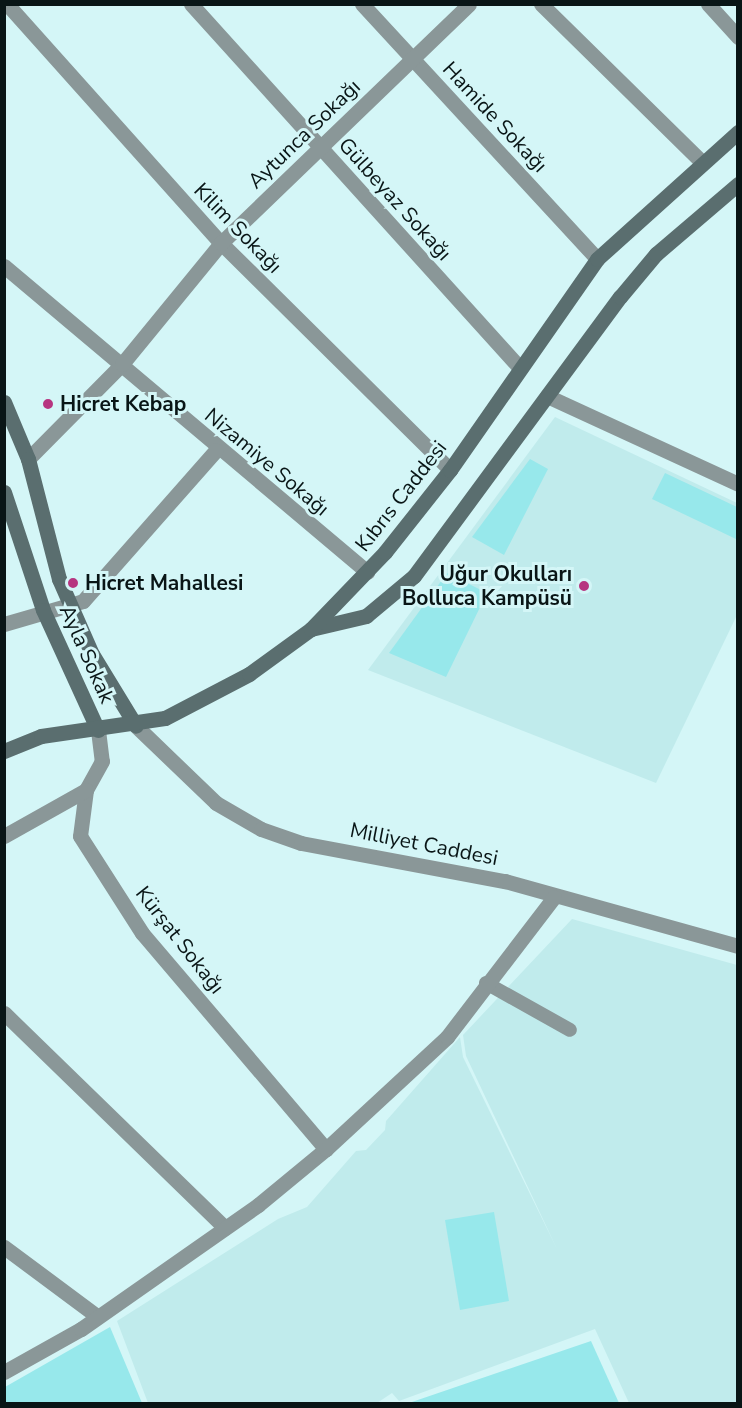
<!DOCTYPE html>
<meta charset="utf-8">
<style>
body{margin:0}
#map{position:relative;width:742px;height:1408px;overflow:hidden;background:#d4f6f7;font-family:"Nunito Sans",sans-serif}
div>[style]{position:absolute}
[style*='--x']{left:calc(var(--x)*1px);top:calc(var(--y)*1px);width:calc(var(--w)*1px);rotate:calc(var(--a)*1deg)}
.built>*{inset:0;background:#c0ebec}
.green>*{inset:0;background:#97e8eb}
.lane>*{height:14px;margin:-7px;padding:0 7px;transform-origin:7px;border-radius:7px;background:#8a9798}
.street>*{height:15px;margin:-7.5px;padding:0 7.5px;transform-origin:7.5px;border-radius:7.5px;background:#8a9798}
.secondary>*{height:15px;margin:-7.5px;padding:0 7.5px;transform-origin:7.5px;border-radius:7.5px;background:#5a6e6f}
.dots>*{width:16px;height:16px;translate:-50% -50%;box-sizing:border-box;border:3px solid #d4f6f7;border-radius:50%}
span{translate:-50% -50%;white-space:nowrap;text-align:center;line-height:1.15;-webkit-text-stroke:6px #d4f6f7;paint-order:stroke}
.street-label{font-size:21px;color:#091516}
.poi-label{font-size:21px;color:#091516;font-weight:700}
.left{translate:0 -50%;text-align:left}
.right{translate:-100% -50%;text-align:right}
.frame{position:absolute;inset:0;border:6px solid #091516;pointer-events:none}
</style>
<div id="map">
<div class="built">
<div style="clip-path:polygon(555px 417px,737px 503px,737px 615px,656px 783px,368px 670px)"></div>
<div style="clip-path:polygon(572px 919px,737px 965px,737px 1403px,629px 1403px,595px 1329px,399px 1401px,392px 1393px,377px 1403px,148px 1403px,117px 1321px,278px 1219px,307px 1207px,356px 1151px,366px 1150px,385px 1130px,386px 1121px,460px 1037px,463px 1057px,557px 1249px,466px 1056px,463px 1035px)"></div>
</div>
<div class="green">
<div style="clip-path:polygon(530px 459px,548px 469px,504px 555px,472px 537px)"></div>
<div style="clip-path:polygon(665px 473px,737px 507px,736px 539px,652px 499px)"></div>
<div style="clip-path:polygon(447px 573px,487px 593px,446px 677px,389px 653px)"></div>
<div style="clip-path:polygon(494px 1212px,509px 1301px,460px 1310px,445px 1220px)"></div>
<div style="clip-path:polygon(110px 1327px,142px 1403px,5px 1403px,5px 1387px)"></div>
<div style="clip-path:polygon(591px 1341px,619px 1403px,409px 1403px)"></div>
</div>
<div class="lane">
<div style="--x:486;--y:983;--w:96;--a:29.2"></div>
</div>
<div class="street">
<div style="--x:7;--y:4;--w:321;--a:48.2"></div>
<div style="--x:221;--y:243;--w:322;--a:44.7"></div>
<div style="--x:191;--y:4;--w:491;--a:47.9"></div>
<div style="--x:362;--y:4;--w:347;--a:47.3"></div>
<div style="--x:541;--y:4;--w:226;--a:44.5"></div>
<div style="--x:708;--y:4;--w:45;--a:47.7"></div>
<div style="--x:4;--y:266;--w:475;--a:40.1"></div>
<div style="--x:547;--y:396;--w:210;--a:24.7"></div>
<div style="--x:28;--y:459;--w:134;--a:-45.3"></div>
<div style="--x:122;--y:364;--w:156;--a:-50.7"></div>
<div style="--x:221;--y:243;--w:344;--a:-43.9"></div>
<div style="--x:4;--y:624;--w:82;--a:-16.2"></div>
<div style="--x:83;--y:601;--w:201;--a:-48.6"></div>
<div style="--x:136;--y:726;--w:111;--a:43.9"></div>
<div style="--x:216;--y:803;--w:52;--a:30"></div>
<div style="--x:261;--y:829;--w:42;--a:19.3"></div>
<div style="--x:301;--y:843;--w:208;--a:10.6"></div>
<div style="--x:505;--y:881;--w:242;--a:15.6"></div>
<div style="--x:98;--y:730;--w:31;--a:83"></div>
<div style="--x:102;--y:761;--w:33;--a:119"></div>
<div style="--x:86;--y:790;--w:46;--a:97.4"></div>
<div style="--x:80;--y:836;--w:115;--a:57.4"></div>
<div style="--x:142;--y:933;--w:284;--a:49.6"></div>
<div style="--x:4;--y:836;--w:94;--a:-29.3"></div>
<div style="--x:4;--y:1013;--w:308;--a:44.2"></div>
<div style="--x:4;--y:1247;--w:116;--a:36.6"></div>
<div style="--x:4;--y:1372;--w:88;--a:-29.2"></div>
<div style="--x:81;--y:1329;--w:216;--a:-35"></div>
<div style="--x:258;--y:1205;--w:88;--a:-39.5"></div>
<div style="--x:326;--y:1149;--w:165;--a:-42.8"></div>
<div style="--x:447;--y:1037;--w:176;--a:-52.6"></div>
</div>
<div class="secondary">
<div style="--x:4;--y:402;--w:62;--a:67.2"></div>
<div style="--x:28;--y:459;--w:124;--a:75.5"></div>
<div style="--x:59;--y:579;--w:82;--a:66.3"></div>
<div style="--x:92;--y:654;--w:84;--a:58.6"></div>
<div style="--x:4;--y:492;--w:124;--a:71.7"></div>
<div style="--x:43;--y:610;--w:132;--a:65.4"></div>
<div style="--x:311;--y:629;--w:57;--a:-13.3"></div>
<div style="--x:366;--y:616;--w:62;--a:-39.8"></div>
<div style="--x:414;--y:576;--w:347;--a:-53.6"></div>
<div style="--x:620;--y:297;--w:56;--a:-50.1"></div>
<div style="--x:656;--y:254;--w:108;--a:-40.5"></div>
<div style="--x:4;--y:751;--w:40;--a:-22"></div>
<div style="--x:41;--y:736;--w:125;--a:-8.3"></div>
<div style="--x:165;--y:718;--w:95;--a:-27.6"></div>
<div style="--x:249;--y:674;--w:77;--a:-36"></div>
<div style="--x:311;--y:629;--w:107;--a:-46.1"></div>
<div style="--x:385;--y:552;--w:105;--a:-51.6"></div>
<div style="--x:450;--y:470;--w:257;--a:-55.1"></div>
<div style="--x:597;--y:259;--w:190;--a:-42"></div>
</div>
<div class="dots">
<div style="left:48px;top:404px;background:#b63580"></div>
<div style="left:73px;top:583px;background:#b63580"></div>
<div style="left:584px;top:586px;background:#b63580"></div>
</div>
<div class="street-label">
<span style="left:495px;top:117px;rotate:47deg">Hamide Sokağı</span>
<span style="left:304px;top:134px;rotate:-44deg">Aytunca Sokağı</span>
<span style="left:395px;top:199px;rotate:48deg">Gülbeyaz Sokağı</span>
<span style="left:238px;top:228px;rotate:46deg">Kilim Sokağı</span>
<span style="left:267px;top:462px;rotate:40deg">Nizamiye Sokağı</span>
<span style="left:401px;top:496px;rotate:-52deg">Kıbrıs Caddesi</span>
<span style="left:87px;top:654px;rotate:66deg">Ayla Sokak</span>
<span style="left:424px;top:844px;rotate:11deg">Milliyet Caddesi</span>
<span style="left:180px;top:940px;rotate:52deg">Kürşat Sokağı</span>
</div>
<div class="poi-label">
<span class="left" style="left:60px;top:404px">Hicret Kebap</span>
<span class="right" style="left:572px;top:586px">Uğur Okulları<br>Bolluca Kampüsü</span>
<span class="left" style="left:85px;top:583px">Hicret Mahallesi</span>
</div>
<div class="frame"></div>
</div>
